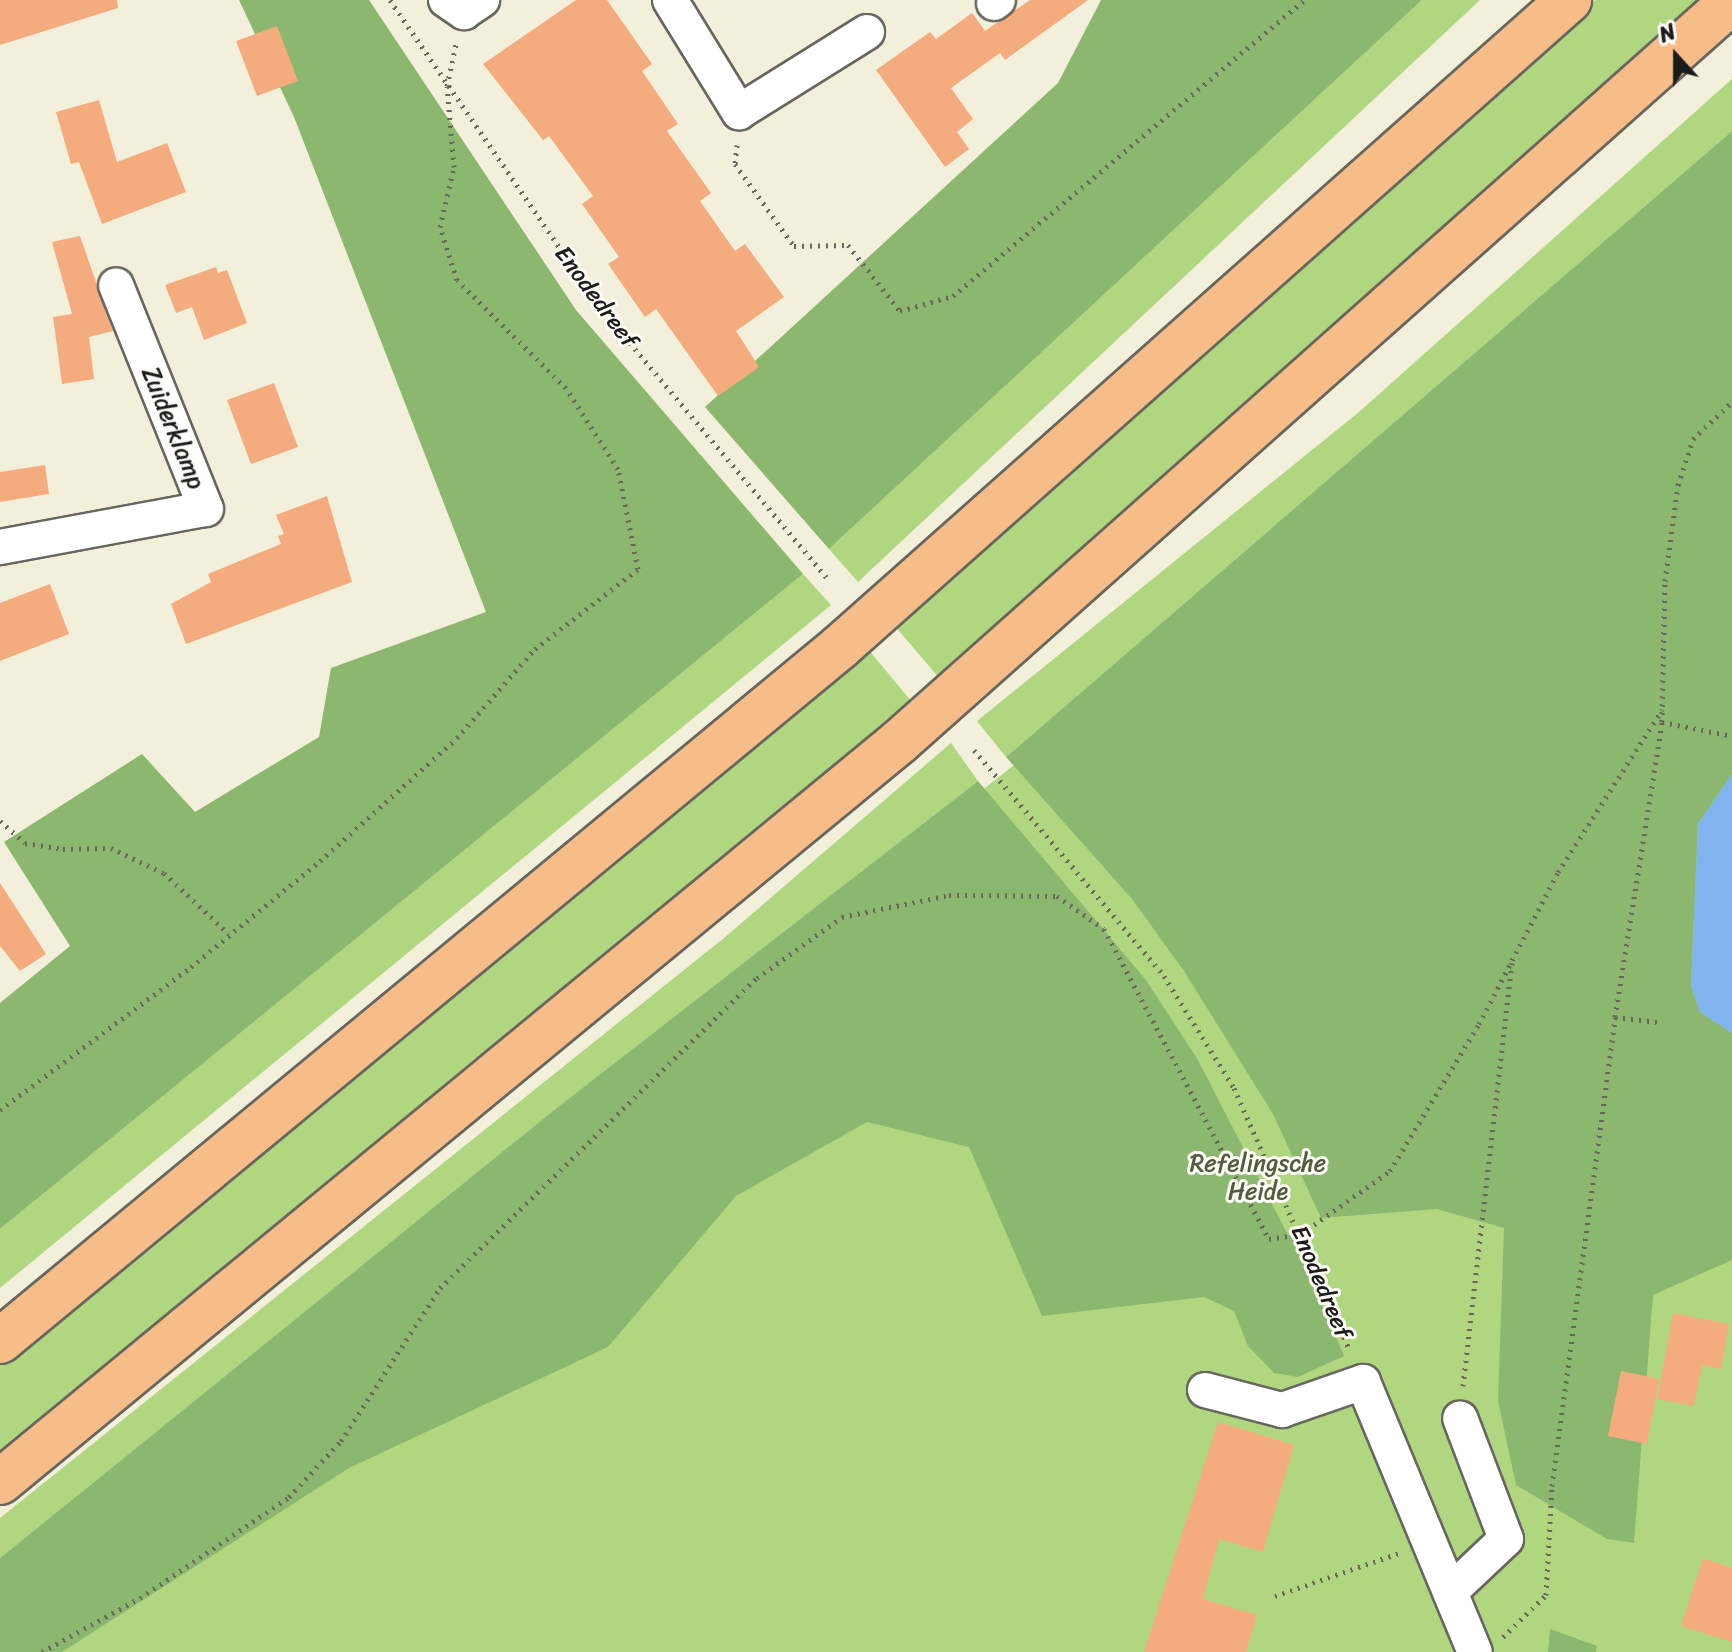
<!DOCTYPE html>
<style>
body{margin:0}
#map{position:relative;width:1732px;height:1652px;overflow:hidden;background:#f2efdb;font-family:Sriracha,sans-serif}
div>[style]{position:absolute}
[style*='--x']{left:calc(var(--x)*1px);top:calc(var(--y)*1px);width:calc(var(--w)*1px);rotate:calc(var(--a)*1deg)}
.green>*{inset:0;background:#b1d680}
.forest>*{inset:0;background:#8cb76e}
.water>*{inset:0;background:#81b4ee}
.building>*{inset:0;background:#f4ac7f}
.path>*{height:5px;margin-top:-2.5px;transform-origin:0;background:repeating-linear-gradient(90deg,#67665f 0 2px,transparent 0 8px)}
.roads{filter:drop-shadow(2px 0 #67665f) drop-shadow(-2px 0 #67665f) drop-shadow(0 2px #67665f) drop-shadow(0 -2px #67665f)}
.minor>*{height:34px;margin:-17px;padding:0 17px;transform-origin:17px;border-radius:17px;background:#fff}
.highway>*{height:44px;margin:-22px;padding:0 22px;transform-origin:22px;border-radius:22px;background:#f7bd88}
span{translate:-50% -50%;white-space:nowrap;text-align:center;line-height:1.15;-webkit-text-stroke:6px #fdfcf7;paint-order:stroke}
.street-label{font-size:24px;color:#1c1c1c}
.park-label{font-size:24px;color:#505d3f}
.north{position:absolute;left:1636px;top:16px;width:80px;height:80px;-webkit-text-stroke:6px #fdfcf7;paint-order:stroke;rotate:339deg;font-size:22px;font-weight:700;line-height:32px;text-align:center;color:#1c1c1c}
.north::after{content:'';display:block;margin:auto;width:28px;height:36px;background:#1c1c1c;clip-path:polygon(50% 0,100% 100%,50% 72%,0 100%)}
</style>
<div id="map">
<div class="green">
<div style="clip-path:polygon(1422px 0,1480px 0,858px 582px,829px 549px)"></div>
<div style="clip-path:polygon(1596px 0,1702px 0,940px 679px,894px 625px,1267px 299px)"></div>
<div style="clip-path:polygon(1732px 79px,1732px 131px,1006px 757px,977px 721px,1359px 412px)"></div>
<div style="clip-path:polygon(1732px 150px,1732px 1652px,0 1652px,0 1560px,1198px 621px)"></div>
<div style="clip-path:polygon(803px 574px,831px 605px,0 1288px,0 1229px)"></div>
<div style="clip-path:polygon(867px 648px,912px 702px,233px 1266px,0 1451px,0 1360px,398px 1044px)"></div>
<div style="clip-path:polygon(951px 743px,978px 781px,559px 1106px,0 1558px,0 1518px,724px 938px)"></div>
</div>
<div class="forest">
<div style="clip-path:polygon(239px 0,369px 0,576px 310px,803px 574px,0 1229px,0 1003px,70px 946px,4px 842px,142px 754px,195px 812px,319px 737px,331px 668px,486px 612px,294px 117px)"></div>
<div style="clip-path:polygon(1101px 0,1422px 0,829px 549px,705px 407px,1058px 83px)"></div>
<div style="clip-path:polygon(1732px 131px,1732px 774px,1698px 824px,1691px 986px,1700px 1012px,1732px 1033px,1732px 1260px,1653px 1295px,1634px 1543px,1607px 1539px,1516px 1485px,1498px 1401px,1504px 1228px,1437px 1209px,1321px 1218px,1273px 1114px,1184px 971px,1132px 899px,1006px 757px)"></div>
<div style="clip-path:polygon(978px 781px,1146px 980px,1198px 1060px,1288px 1235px,1293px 1234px,1344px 1356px,1298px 1377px,1274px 1373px,1248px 1346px,1234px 1311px,1204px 1297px,1042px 1316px,969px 1147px,867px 1122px,736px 1196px,608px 1347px,349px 1468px,62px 1652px,0 1652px,0 1558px,559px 1106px)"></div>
<div style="clip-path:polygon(1550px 1629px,1597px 1646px,1596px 1652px,1548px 1652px)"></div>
</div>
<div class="water">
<div style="clip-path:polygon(1732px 774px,1732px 1033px,1700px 1012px,1691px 986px,1698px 824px)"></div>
</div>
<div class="building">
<div style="clip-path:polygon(0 0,117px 0,118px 8px,0 45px)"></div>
<div style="clip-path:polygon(576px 0,607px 0,652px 64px,642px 71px,678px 124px,667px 131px,711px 193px,700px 201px,735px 251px,745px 244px,784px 297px,736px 331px,759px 367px,718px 396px,656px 309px,645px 317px,608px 264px,619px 257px,582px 204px,593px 196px,549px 136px,543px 140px,483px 64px)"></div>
<div style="clip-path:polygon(1030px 0,1088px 0,1005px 60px,1000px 53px,951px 88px,973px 119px,957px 132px,969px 149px,945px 167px,876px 70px,930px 32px,936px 39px,972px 13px,985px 31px)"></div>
<div style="clip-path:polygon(277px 26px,298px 81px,257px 96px,236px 41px)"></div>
<div style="clip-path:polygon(99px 100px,117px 162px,167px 143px,186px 192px,102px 224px,79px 162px,71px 164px,56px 112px)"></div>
<div style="clip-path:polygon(80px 236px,113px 331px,89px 337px,94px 379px,62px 384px,53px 317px,72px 314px,52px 242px)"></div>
<div style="clip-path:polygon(216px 267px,218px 273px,227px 270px,247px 323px,204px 340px,192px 307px,176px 313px,165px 285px)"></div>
<div style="clip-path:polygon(274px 383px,298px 447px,251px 464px,227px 400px)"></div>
<div style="clip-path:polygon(45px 465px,49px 494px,0 502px,0 472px)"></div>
<div style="clip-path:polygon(327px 496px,352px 582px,186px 644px,171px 604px,211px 582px,208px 574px,281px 544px,278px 536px,284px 534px,276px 515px)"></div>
<div style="clip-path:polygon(50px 584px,69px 634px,0 661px,0 603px)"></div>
<div style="clip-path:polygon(0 883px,46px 954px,20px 971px,0 946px)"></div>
<div style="clip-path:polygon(1673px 1313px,1729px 1324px,1721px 1369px,1702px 1365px,1694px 1406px,1657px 1399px)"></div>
<div style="clip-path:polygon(1621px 1371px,1659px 1379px,1647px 1444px,1608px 1436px)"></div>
<div style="clip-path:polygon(1218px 1422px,1294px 1445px,1263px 1552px,1219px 1539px,1203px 1599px,1257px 1615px,1246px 1652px,1144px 1652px)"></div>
<div style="clip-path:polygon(1703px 1558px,1732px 1568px,1732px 1642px,1681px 1626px)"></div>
</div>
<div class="path">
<div style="--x:390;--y:0;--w:378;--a:55.6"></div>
<div style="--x:604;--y:312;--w:346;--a:50"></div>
<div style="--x:737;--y:145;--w:19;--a:96"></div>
<div style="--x:735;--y:164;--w:101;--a:54.3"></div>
<div style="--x:794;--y:246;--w:54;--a:-1.1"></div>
<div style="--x:848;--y:245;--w:84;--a:51.8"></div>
<div style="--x:900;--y:311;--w:55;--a:-15.8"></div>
<div style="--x:953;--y:296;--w:460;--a:-40.1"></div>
<div style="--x:1662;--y:722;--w:71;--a:11.3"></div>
<div style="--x:974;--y:750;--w:295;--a:49.9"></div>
<div style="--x:1164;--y:976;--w:132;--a:58"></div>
<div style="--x:1234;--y:1088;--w:287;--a:66.2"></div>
<div style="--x:0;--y:821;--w:33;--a:41"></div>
<div style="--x:25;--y:843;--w:38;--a:9"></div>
<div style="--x:63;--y:849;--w:48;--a:-1.2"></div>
<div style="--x:111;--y:848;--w:59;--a:25.3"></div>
<div style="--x:164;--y:873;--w:88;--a:43.2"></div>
<div style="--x:1615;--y:1017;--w:43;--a:6.6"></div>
<div style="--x:0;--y:1110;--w:239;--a:-36.8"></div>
<div style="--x:191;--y:967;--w:167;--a:-39.4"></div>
<div style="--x:320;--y:861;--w:184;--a:-41.9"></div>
<div style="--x:457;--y:738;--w:118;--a:-48.8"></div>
<div style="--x:535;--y:649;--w:130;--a:-37.8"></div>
<div style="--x:638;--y:569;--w:102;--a:-101.3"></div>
<div style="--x:618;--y:469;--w:96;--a:-122.7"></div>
<div style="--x:566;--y:388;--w:153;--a:-135.3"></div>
<div style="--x:457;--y:280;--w:56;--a:-107.8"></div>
<div style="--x:440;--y:227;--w:62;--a:-76.9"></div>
<div style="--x:454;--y:167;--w:81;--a:-94.9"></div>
<div style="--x:447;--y:86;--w:43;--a:-77.9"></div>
<div style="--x:1463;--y:1386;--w:426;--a:-83.4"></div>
<div style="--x:1275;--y:1596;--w:131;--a:-19.1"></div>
<div style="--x:1503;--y:1637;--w:60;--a:-44.3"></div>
<div style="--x:1546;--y:1595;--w:109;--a:-86.8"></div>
<div style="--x:1552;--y:1486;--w:473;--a:-82.3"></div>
<div style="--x:1615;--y:1017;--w:299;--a:-80.9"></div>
<div style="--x:1662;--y:722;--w:141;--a:-88.8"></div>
<div style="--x:1665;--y:581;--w:97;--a:-82.3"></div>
<div style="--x:1678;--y:485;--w:48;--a:-71.9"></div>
<div style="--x:1693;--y:439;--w:54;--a:-43.5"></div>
<div style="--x:42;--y:1652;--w:112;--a:-28.9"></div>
<div style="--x:140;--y:1598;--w:180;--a:-34.1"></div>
<div style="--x:289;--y:1497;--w:76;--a:-47.1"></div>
<div style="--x:341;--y:1441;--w:182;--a:-57.1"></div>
<div style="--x:440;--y:1288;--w:443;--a:-44.4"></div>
<div style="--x:757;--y:978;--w:105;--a:-35.7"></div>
<div style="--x:842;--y:917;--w:109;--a:-11.6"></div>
<div style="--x:949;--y:895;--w:108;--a:0.5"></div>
<div style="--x:1057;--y:896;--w:57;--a:35.1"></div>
<div style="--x:1104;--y:929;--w:351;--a:62"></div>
<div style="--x:1269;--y:1239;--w:32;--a:-9"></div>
<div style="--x:1301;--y:1234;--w:109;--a:-35.3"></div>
<div style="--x:1390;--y:1171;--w:172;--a:-58.8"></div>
<div style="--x:1479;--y:1024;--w:171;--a:-62.5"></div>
<div style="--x:1558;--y:872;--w:193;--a:-57.3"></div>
</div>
<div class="roads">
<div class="minor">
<div style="--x:446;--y:0;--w:22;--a:34"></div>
<div style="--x:464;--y:12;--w:22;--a:-34"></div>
<div style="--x:670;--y:0;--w:132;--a:58.4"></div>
<div style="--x:739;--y:112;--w:151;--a:-32"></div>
<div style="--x:994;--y:3;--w:5;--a:-37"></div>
<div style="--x:0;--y:547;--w:209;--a:-10.5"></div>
<div style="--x:206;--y:509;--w:241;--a:-111.9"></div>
<div style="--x:1205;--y:1390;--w:80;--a:14.6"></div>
<div style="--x:1282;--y:1410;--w:86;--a:-19.1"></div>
<div style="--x:1363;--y:1382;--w:292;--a:67.5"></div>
<div style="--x:1450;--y:1592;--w:77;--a:-43.4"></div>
<div style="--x:1506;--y:1539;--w:129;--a:-110.8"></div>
</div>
<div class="highway">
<div style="--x:0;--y:1341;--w:1090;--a:-39.56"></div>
<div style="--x:840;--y:647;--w:975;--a:-41.59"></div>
<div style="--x:0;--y:1482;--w:1164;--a:-39.46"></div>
<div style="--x:899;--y:742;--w:1115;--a:-41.65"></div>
</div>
</div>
<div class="street-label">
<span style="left:596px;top:297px;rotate:53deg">Enodedreef</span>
<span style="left:173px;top:428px;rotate:68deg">Zuiderklamp</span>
<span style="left:1321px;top:1282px;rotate:67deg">Enodedreef</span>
</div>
<div class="park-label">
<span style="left:1258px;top:1178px">Refelingsche<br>Heide</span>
</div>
<div class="north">N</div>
</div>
